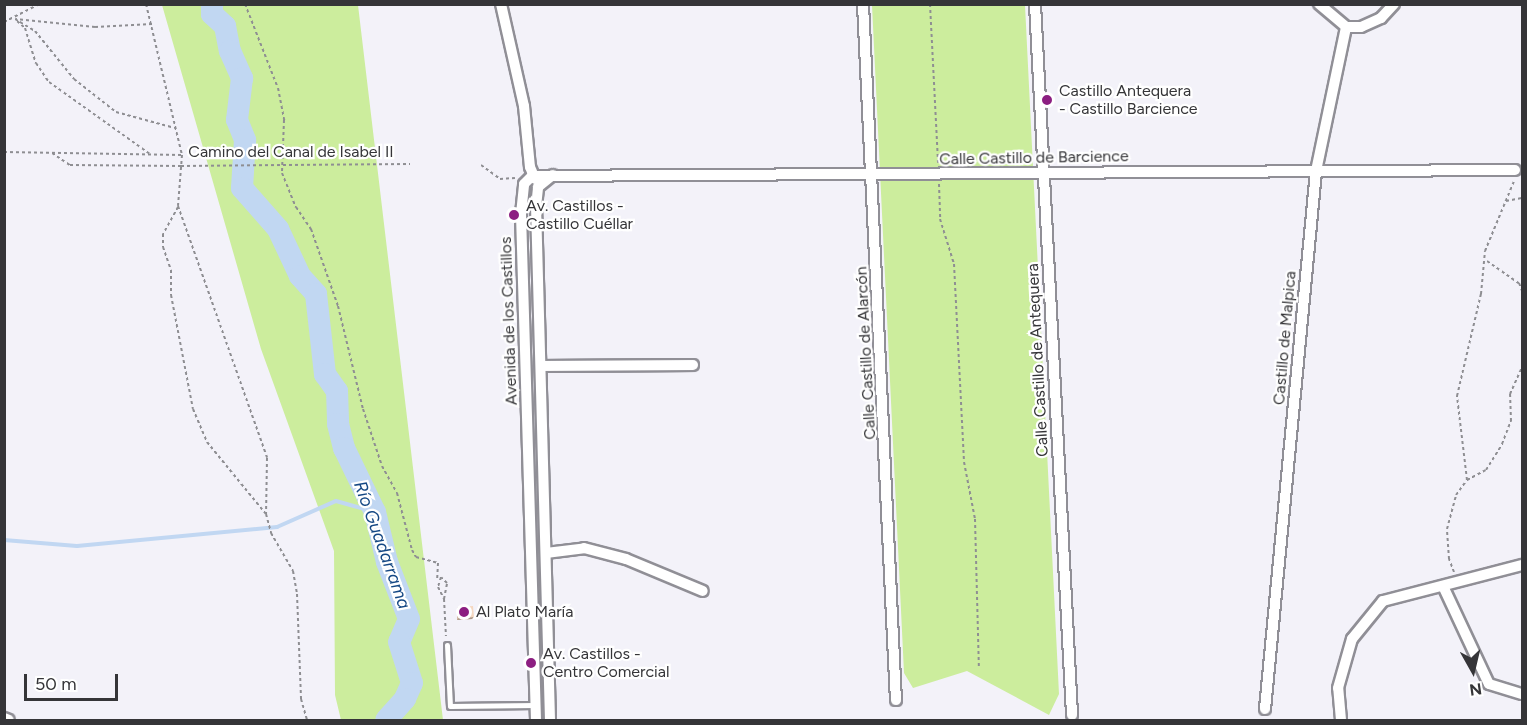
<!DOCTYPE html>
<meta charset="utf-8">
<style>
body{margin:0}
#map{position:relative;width:1527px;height:725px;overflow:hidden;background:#f3f2f9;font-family:Figtree,sans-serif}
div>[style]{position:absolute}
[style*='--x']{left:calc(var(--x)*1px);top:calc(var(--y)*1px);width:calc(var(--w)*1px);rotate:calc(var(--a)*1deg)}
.green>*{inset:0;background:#cced9d}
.stream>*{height:4px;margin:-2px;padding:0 2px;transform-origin:2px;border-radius:2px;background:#c1d7f2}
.river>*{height:22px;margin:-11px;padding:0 11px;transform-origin:11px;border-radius:11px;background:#c1d7f2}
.path>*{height:2px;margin-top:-1px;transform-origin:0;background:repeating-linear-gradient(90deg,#8e8e92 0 3px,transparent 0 6px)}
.roads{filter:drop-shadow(2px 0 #908f96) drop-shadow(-2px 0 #908f96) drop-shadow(0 2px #908f96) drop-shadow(0 -2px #908f96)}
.service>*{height:5px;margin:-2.5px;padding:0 2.5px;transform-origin:2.5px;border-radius:2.5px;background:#fff}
.minor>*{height:10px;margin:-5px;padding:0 5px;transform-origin:5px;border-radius:5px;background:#fff}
.path-bridge>*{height:2px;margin-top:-1px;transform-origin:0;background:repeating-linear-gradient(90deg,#8e8e92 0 3px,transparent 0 6px)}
.wall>*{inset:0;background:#d3baa6}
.shaded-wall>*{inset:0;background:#ac9787}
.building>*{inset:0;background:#f5d8c1}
.dots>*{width:16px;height:16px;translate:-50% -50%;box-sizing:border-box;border:3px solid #fff;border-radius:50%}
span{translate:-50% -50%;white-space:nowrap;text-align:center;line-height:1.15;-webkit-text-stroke:4.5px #fff;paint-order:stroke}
.poi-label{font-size:16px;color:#353538}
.left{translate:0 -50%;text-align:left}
.street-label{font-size:16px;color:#353538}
.water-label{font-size:18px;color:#154884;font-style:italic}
.frame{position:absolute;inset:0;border:6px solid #353538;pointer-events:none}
.north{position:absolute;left:1443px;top:641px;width:60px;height:60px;-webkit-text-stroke:4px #fff;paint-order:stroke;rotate:172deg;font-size:16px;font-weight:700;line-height:24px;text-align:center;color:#353538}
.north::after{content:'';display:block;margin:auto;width:21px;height:27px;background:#353538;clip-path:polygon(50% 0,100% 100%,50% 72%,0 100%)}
.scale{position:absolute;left:24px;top:674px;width:94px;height:27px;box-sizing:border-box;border:3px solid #353538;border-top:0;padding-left:8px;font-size:18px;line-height:21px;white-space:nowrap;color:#353538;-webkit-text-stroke:4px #fff;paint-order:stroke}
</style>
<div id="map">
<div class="green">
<div style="clip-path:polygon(162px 5px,358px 5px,443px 720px,341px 720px,335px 695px,334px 551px,261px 349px)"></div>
<div style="clip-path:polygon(872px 5px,1025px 5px,1059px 694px,1049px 715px,967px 671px,913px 688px,904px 673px)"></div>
</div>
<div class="stream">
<div style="--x:4;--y:540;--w:73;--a:4.7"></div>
<div style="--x:77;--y:546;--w:201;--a:-5.4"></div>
<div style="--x:277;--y:527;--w:64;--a:-23.8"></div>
<div style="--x:336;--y:501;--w:41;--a:15.8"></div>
</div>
<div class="river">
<div style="--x:212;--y:4;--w:10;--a:90"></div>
<div style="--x:212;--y:14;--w:18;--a:43"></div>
<div style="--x:225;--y:26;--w:25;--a:79"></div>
<div style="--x:230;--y:51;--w:30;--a:66"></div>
<div style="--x:242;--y:78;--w:42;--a:96.8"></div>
<div style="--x:237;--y:120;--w:22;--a:68"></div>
<div style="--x:245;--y:140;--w:48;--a:93.6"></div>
<div style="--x:242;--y:188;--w:55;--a:48.7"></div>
<div style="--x:278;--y:229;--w:52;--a:64.9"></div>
<div style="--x:300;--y:276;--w:24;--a:48"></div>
<div style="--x:316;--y:294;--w:81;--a:83.6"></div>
<div style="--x:325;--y:374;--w:21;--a:55"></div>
<div style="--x:337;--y:391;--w:33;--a:88"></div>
<div style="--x:338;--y:424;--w:25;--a:76"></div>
<div style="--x:344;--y:448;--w:71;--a:64.2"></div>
<div style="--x:375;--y:512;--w:51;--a:76.5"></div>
<div style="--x:387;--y:562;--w:61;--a:68.9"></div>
<div style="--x:409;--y:619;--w:25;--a:113"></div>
<div style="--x:399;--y:642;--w:43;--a:72.4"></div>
<div style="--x:412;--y:683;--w:17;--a:114"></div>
<div style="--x:405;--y:699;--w:28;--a:132"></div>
</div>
<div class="path">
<div style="--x:146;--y:4;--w:155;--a:76.6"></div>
<div style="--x:182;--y:155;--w:51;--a:94.5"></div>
<div style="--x:178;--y:206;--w:267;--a:70.5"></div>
<div style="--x:267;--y:458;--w:56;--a:91"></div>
<div style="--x:266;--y:514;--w:20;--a:75"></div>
<div style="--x:271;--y:533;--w:44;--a:59.9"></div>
<div style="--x:293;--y:571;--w:23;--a:80"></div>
<div style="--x:297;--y:594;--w:105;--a:87.8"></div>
<div style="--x:301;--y:699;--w:22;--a:74"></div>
<div style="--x:245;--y:4;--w:90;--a:68.6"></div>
<div style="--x:278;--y:88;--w:33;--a:79"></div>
<div style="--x:284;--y:120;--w:53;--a:92.2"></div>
<div style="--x:282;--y:173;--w:37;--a:68"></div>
<div style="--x:296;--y:207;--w:27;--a:56"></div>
<div style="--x:311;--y:229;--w:82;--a:70.7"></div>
<div style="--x:338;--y:306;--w:106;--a:76.4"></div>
<div style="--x:363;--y:409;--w:60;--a:71.6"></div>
<div style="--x:382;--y:466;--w:31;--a:61"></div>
<div style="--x:397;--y:493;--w:59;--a:75.3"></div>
<div style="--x:412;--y:550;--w:8;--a:60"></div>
<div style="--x:416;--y:557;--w:23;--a:15"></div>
<div style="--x:438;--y:563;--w:17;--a:93"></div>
<div style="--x:930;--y:4;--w:159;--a:87.1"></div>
<div style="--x:17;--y:21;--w:11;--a:41"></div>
<div style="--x:25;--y:28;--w:37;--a:73"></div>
<div style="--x:36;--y:63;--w:23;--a:56"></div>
<div style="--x:49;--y:82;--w:124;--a:35.5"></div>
<div style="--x:4;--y:22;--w:39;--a:-27"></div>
<div style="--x:152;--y:24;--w:57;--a:177"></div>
<div style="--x:95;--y:27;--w:80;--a:-174.3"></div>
<div style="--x:15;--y:19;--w:23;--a:31"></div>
<div style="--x:35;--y:31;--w:62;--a:50.9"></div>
<div style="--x:74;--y:79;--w:53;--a:38.2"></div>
<div style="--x:116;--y:112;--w:61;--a:15.2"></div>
<div style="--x:4;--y:152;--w:178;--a:1"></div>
<div style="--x:52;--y:153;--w:22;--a:34"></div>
<div style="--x:70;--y:165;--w:111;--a:0.5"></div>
<div style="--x:481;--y:165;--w:24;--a:36"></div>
<div style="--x:500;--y:179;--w:15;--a:-4"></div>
<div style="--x:939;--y:184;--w:35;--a:88"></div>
<div style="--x:940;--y:219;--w:47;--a:72.7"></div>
<div style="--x:954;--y:264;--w:198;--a:87.1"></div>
<div style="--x:964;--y:462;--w:58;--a:79.1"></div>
<div style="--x:975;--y:519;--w:149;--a:88.5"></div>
<div style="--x:1506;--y:201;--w:16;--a:-11"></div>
<div style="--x:178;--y:207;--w:31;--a:119"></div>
<div style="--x:163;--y:234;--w:13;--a:90"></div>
<div style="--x:163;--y:247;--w:24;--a:71"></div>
<div style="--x:171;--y:270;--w:25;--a:90"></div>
<div style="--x:171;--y:295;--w:116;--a:79.1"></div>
<div style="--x:193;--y:409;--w:36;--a:67"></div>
<div style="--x:207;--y:442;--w:93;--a:50.7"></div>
<div style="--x:1487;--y:261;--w:39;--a:35"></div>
<div style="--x:1519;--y:283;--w:9;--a:69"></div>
<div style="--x:1467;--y:480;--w:85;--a:-96.8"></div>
<div style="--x:1457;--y:396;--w:105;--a:-76.8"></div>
<div style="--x:1481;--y:294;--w:43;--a:-84.7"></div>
<div style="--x:1485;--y:251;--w:76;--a:-67.5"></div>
<div style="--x:1454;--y:572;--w:14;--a:-111"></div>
<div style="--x:1449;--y:559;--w:30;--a:-94"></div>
<div style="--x:1447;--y:529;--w:35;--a:-75"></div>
<div style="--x:1456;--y:495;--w:19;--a:-54"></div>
<div style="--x:1467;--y:480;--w:21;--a:-28"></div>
<div style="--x:1486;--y:470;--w:31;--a:-58"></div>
<div style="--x:1502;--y:444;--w:25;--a:-69"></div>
<div style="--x:1511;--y:421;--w:27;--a:-92"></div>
<div style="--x:1510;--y:394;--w:30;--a:-66"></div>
<div style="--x:444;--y:599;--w:16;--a:-79"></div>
<div style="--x:447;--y:583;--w:8;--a:-135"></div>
<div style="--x:441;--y:577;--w:10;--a:107"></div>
<div style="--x:438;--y:587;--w:13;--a:63"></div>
<div style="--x:444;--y:599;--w:37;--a:87"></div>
</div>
<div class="roads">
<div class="service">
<div style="--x:447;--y:645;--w:61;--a:87.2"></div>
<div style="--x:450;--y:706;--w:86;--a:-0.7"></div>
</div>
<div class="minor">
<div style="--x:501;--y:4;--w:105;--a:77.3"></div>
<div style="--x:524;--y:106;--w:61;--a:84.4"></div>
<div style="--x:530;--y:167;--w:13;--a:67"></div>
<div style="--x:863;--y:4;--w:697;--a:87.29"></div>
<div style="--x:1035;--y:4;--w:712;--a:87.02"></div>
<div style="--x:1319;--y:4;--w:35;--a:40"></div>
<div style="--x:543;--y:366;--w:150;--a:-0.4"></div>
<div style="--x:546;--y:553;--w:38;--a:-7"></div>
<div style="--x:584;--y:548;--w:43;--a:14.7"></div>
<div style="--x:626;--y:559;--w:83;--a:22.6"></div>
<div style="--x:1443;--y:586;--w:108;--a:64.9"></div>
<div style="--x:1489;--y:684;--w:34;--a:17"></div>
<div style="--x:1265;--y:709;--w:540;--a:-84.58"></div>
<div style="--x:1316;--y:171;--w:147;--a:-78.2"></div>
<div style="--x:1346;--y:27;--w:15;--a:0"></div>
<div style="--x:1361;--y:27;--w:22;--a:-24"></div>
<div style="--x:1381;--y:18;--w:19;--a:-47"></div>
<div style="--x:4;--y:718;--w:5;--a:22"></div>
<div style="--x:536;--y:720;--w:506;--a:-91.7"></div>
<div style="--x:521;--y:214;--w:30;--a:-84"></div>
<div style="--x:524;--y:184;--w:11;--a:-45"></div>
<div style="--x:532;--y:176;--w:983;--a:-0.35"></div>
<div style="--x:550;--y:720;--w:513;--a:-91.56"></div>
<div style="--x:536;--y:207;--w:20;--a:-84"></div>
<div style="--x:538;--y:187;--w:19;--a:-39"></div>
<div style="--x:1341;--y:720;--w:32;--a:-95"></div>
<div style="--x:1338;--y:688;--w:51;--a:-74.1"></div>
<div style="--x:1352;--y:639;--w:49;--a:-50.8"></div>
<div style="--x:1383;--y:601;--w:144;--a:-14.5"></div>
</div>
</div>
<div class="path-bridge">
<div style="--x:181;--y:166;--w:229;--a:-0.5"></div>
</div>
<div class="wall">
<div style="clip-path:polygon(458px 607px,472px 619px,457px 620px,457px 609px)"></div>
</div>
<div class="shaded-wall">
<div style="clip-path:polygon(474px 617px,472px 619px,457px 620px,459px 618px)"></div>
</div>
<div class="building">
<div style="clip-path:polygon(473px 606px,474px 617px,459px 618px,458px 607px)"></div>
</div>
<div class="dots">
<div style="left:1047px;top:100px;background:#8c1e81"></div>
<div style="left:514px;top:215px;background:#8c1e81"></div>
<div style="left:464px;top:612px;background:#8c1e81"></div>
<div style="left:531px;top:663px;background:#8c1e81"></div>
</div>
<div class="poi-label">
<span class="left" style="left:1059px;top:100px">Castillo Antequera<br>- Castillo Barcience</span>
<span class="left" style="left:526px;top:215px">Av. Castillos -<br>Castillo Cuéllar</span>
<span class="left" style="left:476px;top:612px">Al Plato María</span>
<span class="left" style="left:543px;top:663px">Av. Castillos -<br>Centro Comercial</span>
</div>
<div class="street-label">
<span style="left:291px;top:152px">Camino del Canal de Isabel II</span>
<span style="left:1034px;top:158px;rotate:-1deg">Calle Castillo de Barcience</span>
<span style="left:509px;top:321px;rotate:-92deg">Avenida de los Castillos</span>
<span style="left:1285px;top:338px;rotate:-85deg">Castillo de Malpica</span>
<span style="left:866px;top:353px;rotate:-93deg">Calle Castillo de Alarcón</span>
<span style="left:1038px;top:360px;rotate:-93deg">Calle Castillo de Antequera</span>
</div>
<div class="water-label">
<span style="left:382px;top:545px;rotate:70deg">Río Guadarrama</span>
</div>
<div class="frame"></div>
<div class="north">N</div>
<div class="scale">50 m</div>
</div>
